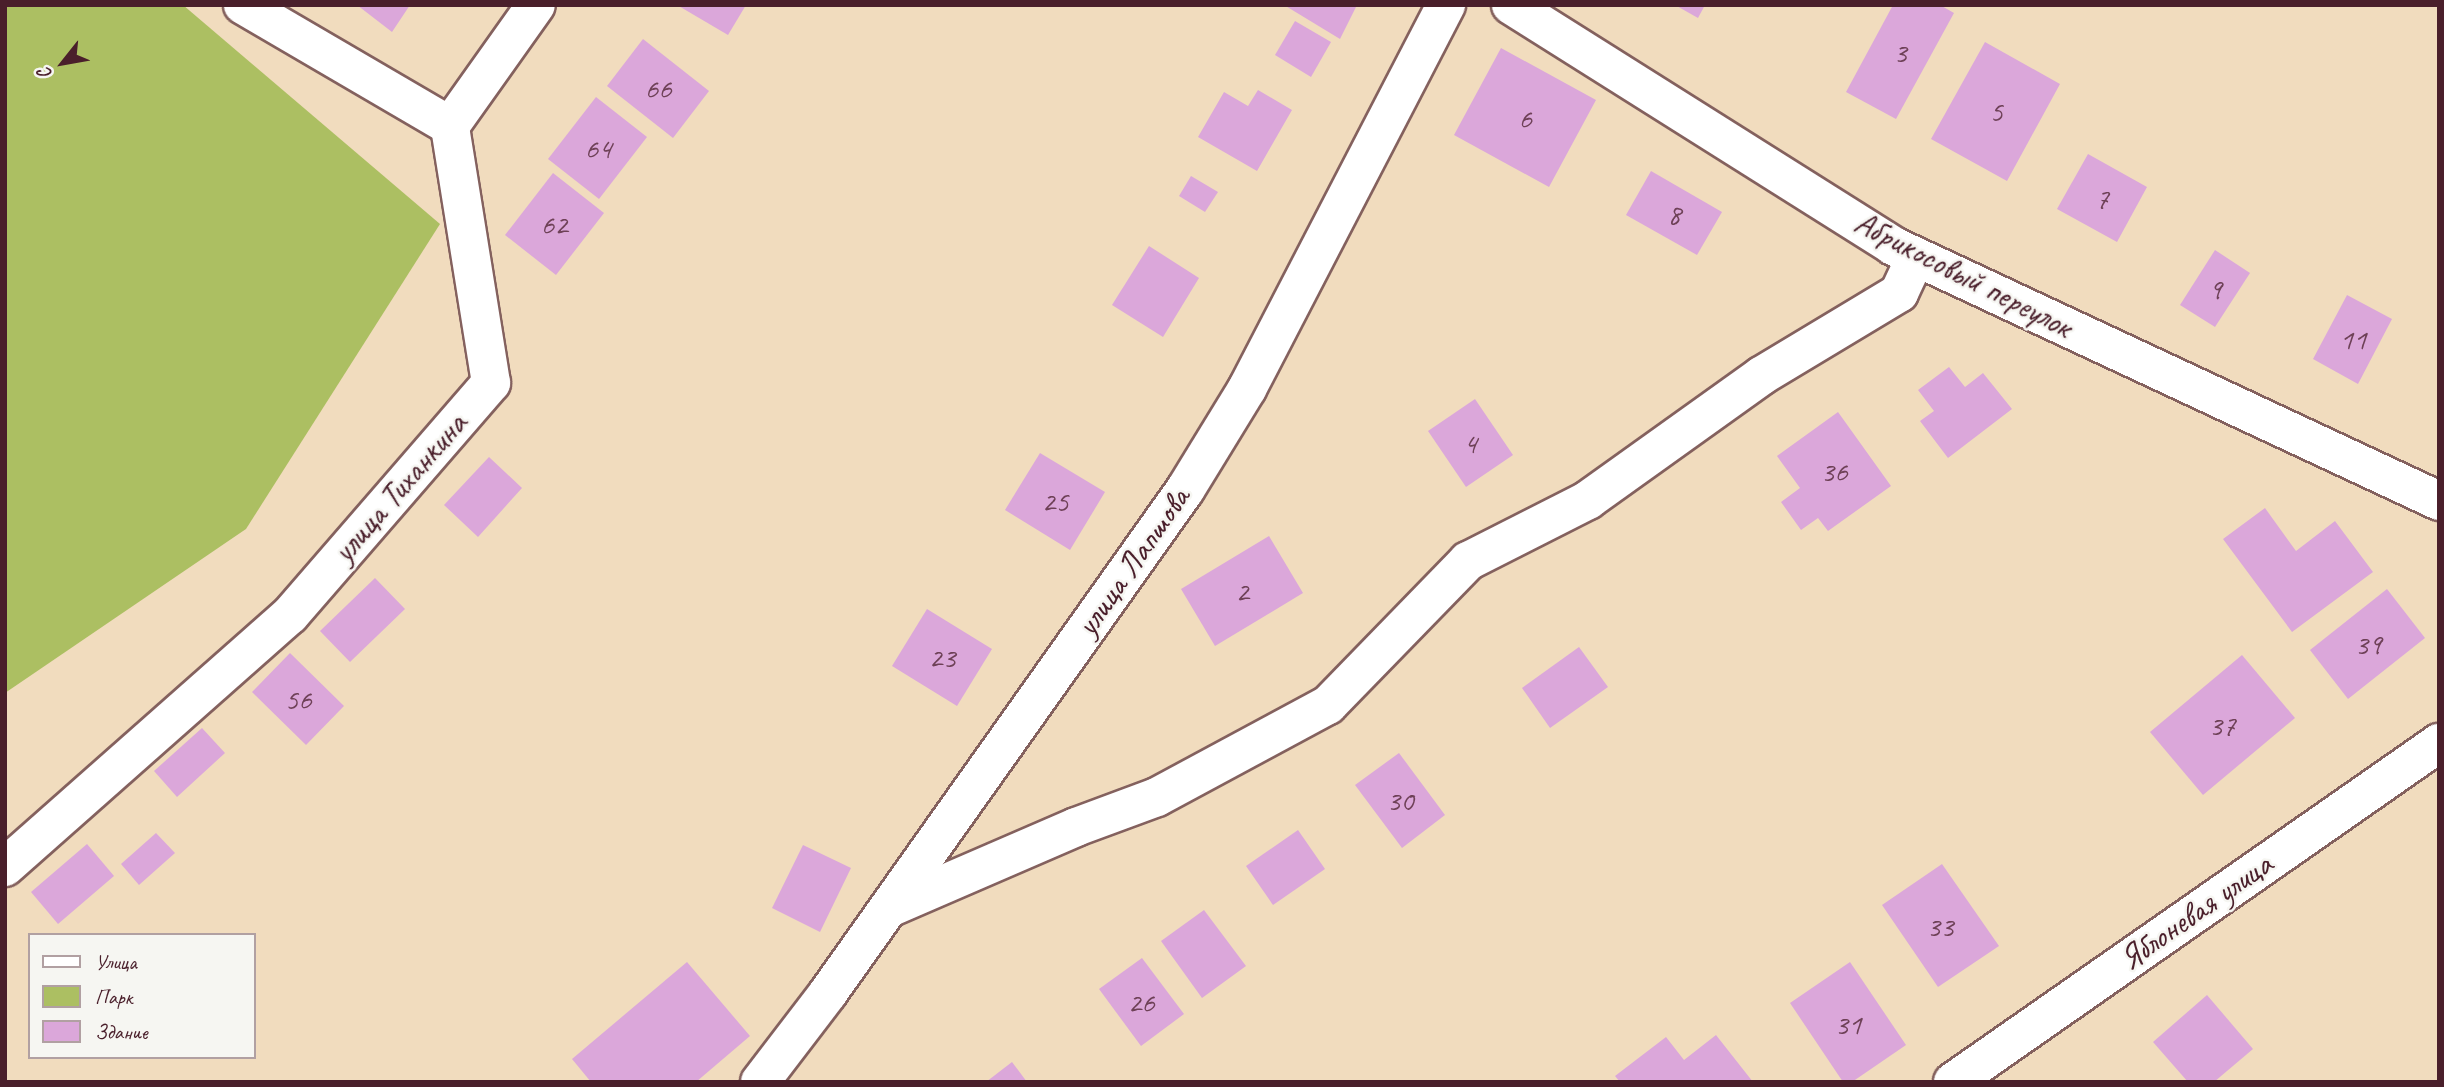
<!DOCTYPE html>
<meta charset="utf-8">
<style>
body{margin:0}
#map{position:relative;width:2444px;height:1087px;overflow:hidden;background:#f1dcbe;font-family:Caveat,sans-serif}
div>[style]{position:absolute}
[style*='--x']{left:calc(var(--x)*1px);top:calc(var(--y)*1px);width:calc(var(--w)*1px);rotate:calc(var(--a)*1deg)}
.green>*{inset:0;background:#acbf62}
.building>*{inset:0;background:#dba7da}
.roads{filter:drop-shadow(2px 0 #84615e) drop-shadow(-2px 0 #84615e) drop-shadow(0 2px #84615e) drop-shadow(0 -2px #84615e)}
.minor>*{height:38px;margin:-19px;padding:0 19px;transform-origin:19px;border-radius:19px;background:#fff}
span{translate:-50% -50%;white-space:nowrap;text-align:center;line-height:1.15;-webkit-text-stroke:5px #f6f6f2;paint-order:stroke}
.number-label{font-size:30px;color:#6e4157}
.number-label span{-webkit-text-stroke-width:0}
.street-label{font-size:33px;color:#4a1f2b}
.frame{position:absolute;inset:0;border:7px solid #4a1f2b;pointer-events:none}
.legend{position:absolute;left:28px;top:933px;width:228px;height:126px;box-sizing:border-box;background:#f6f6f2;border:2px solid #b1a0a2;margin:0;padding:9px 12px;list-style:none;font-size:21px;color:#4a1f2b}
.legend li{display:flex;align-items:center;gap:14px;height:35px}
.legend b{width:35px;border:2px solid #b1a0a2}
.north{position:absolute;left:28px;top:28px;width:70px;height:70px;-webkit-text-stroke:5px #f6f6f2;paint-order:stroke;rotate:239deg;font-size:19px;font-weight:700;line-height:28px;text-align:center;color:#4a1f2b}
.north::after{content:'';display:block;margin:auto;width:24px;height:32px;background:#4a1f2b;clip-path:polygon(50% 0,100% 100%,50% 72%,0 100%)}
</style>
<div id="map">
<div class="green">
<div style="clip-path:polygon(5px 5px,183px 5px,440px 224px,246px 529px,5px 693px)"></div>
</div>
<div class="building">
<div style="clip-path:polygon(357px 5px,410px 5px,392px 32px)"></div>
<div style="clip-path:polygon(677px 5px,746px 5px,728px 35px)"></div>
<div style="clip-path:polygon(1284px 5px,1357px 5px,1340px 39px)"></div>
<div style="clip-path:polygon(1675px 5px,1705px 5px,1698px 18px)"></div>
<div style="clip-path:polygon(1893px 5px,1940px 5px,1954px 13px,1896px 119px,1846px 92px)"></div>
<div style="clip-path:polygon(1295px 21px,1331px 42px,1311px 77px,1275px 55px)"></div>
<div style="clip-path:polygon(643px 39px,709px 91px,673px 138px,607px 86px)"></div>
<div style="clip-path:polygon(1985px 42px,2060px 84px,2007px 181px,1931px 139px)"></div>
<div style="clip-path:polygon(1501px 48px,1596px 100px,1549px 187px,1454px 135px)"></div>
<div style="clip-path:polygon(1258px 90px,1292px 110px,1257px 171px,1198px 137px,1224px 92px,1248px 106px)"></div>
<div style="clip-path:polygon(596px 97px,647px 137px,599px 199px,548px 159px)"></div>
<div style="clip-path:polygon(2088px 154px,2147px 187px,2117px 242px,2057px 209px)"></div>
<div style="clip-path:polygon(1651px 171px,1722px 212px,1697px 255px,1626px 215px)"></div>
<div style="clip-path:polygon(553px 173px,604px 213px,556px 275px,505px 235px)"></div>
<div style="clip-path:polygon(1191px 176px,1218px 192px,1205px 212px,1179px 196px)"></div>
<div style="clip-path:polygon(1149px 246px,1199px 278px,1163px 337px,1112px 305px)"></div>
<div style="clip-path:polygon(2215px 250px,2250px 273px,2215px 327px,2180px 305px)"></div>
<div style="clip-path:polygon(2347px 295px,2392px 319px,2358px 384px,2313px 359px)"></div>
<div style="clip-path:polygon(1949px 367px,1965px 387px,1983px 373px,2012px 409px,1948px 458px,1920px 421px,1934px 411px,1918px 390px)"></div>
<div style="clip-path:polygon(1475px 399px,1513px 455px,1466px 487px,1428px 431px)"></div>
<div style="clip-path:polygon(1838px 412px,1891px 486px,1828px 531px,1818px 518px,1801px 530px,1781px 502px,1800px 488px,1777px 456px)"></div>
<div style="clip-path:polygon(1040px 453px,1105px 492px,1070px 550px,1005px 510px)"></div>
<div style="clip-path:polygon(489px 457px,522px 488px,478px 537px,444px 505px)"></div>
<div style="clip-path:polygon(2265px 508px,2296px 551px,2335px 521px,2373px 572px,2292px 632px,2223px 539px)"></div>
<div style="clip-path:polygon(1269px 536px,1303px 593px,1215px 646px,1181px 589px)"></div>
<div style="clip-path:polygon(375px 578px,405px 609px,350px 662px,320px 631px)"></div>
<div style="clip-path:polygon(2387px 589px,2425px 638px,2348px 699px,2310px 650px)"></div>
<div style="clip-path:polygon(927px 609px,992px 649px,957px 706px,892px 666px)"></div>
<div style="clip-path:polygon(1579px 647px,1608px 687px,1550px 728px,1522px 688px)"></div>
<div style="clip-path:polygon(290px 653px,344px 706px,306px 745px,252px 692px)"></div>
<div style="clip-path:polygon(2242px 655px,2295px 718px,2203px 795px,2150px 732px)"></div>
<div style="clip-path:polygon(202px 728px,225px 753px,177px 797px,154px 771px)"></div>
<div style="clip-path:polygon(1399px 753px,1445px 815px,1402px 848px,1355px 785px)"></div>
<div style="clip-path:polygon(1298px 830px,1325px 869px,1273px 905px,1246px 866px)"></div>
<div style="clip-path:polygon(156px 833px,175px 853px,139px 885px,121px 864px)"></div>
<div style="clip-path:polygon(87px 844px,114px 876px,58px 924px,31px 892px)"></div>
<div style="clip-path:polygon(803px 845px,851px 868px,820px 932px,772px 908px)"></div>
<div style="clip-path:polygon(1942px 864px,1999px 946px,1938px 987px,1882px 905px)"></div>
<div style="clip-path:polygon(1204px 910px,1246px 966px,1202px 998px,1161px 941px)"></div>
<div style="clip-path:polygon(1142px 958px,1184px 1014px,1141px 1046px,1099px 989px)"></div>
<div style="clip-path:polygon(687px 962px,750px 1036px,696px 1082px,591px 1082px,572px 1059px)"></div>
<div style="clip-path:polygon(1850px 962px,1906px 1045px,1852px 1082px,1843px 1082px,1790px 1003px)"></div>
<div style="clip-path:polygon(2207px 995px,2253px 1049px,2214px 1082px,2188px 1082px,2153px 1042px)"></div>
<div style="clip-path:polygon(1716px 1035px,1753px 1082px,1620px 1082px,1615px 1076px,1666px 1037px,1684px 1060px)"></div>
<div style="clip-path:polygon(1012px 1062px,1027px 1082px,986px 1082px)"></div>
</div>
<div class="roads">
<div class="minor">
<div style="--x:243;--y:5;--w:240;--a:30.3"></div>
<div style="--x:1511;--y:5;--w:452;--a:32.2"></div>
<div style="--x:1893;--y:246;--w:603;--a:25.03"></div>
<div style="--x:5;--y:867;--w:380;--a:-41.5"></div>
<div style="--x:290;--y:615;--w:307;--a:-49.1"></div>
<div style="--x:491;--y:383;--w:260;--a:-99.1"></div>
<div style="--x:450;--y:126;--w:148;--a:-54.6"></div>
<div style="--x:889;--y:908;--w:204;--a:-23.4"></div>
<div style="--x:1076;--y:827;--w:86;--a:-20.3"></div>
<div style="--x:1157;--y:797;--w:194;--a:-28.3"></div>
<div style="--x:1328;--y:705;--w:201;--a:-45.8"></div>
<div style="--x:1468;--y:561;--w:135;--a:-26.9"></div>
<div style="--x:1588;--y:500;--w:213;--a:-35.6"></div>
<div style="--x:1761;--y:376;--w:161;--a:-31"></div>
<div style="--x:1899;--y:293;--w:40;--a:-65"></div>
<div style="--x:760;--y:1082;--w:112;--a:-52.6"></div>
<div style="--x:828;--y:993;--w:617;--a:-54.64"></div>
<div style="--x:1185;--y:490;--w:119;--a:-58.5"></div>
<div style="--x:1247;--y:389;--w:433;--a:-62.6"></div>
<div style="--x:1953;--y:1082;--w:593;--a:-34.9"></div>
</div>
</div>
<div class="number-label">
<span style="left:1900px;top:52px">3</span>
<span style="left:658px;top:88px">66</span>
<span style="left:1996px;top:111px">5</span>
<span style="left:1525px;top:118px">6</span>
<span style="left:598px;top:148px">64</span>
<span style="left:2102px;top:198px">7</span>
<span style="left:1674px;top:214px">8</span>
<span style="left:554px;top:224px">62</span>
<span style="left:2215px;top:289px">9</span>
<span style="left:2353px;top:339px">11</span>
<span style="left:1470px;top:443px">4</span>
<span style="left:1834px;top:471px">36</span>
<span style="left:1055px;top:501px">25</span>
<span style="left:1242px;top:591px">2</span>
<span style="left:2368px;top:644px">39</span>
<span style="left:942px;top:657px">23</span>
<span style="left:298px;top:699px">56</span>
<span style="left:2222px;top:725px">37</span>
<span style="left:1400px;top:800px">30</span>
<span style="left:1940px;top:926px">33</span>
<span style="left:1141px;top:1002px">26</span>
<span style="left:1848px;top:1024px">31</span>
</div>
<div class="street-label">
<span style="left:1963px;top:275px;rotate:27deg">Абрикосовый переулок</span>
<span style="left:400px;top:488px;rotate:-49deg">улица Тиханкина</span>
<span style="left:1133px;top:562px;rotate:-55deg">улица Лапшова</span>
<span style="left:2196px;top:912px;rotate:-35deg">Яблоневая улица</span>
</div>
<div class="frame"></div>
<ul class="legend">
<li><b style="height:9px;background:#fff"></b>Улица</li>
<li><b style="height:19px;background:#acbf62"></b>Парк</li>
<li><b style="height:19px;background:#dba7da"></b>Здание</li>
</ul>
<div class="north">С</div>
</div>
